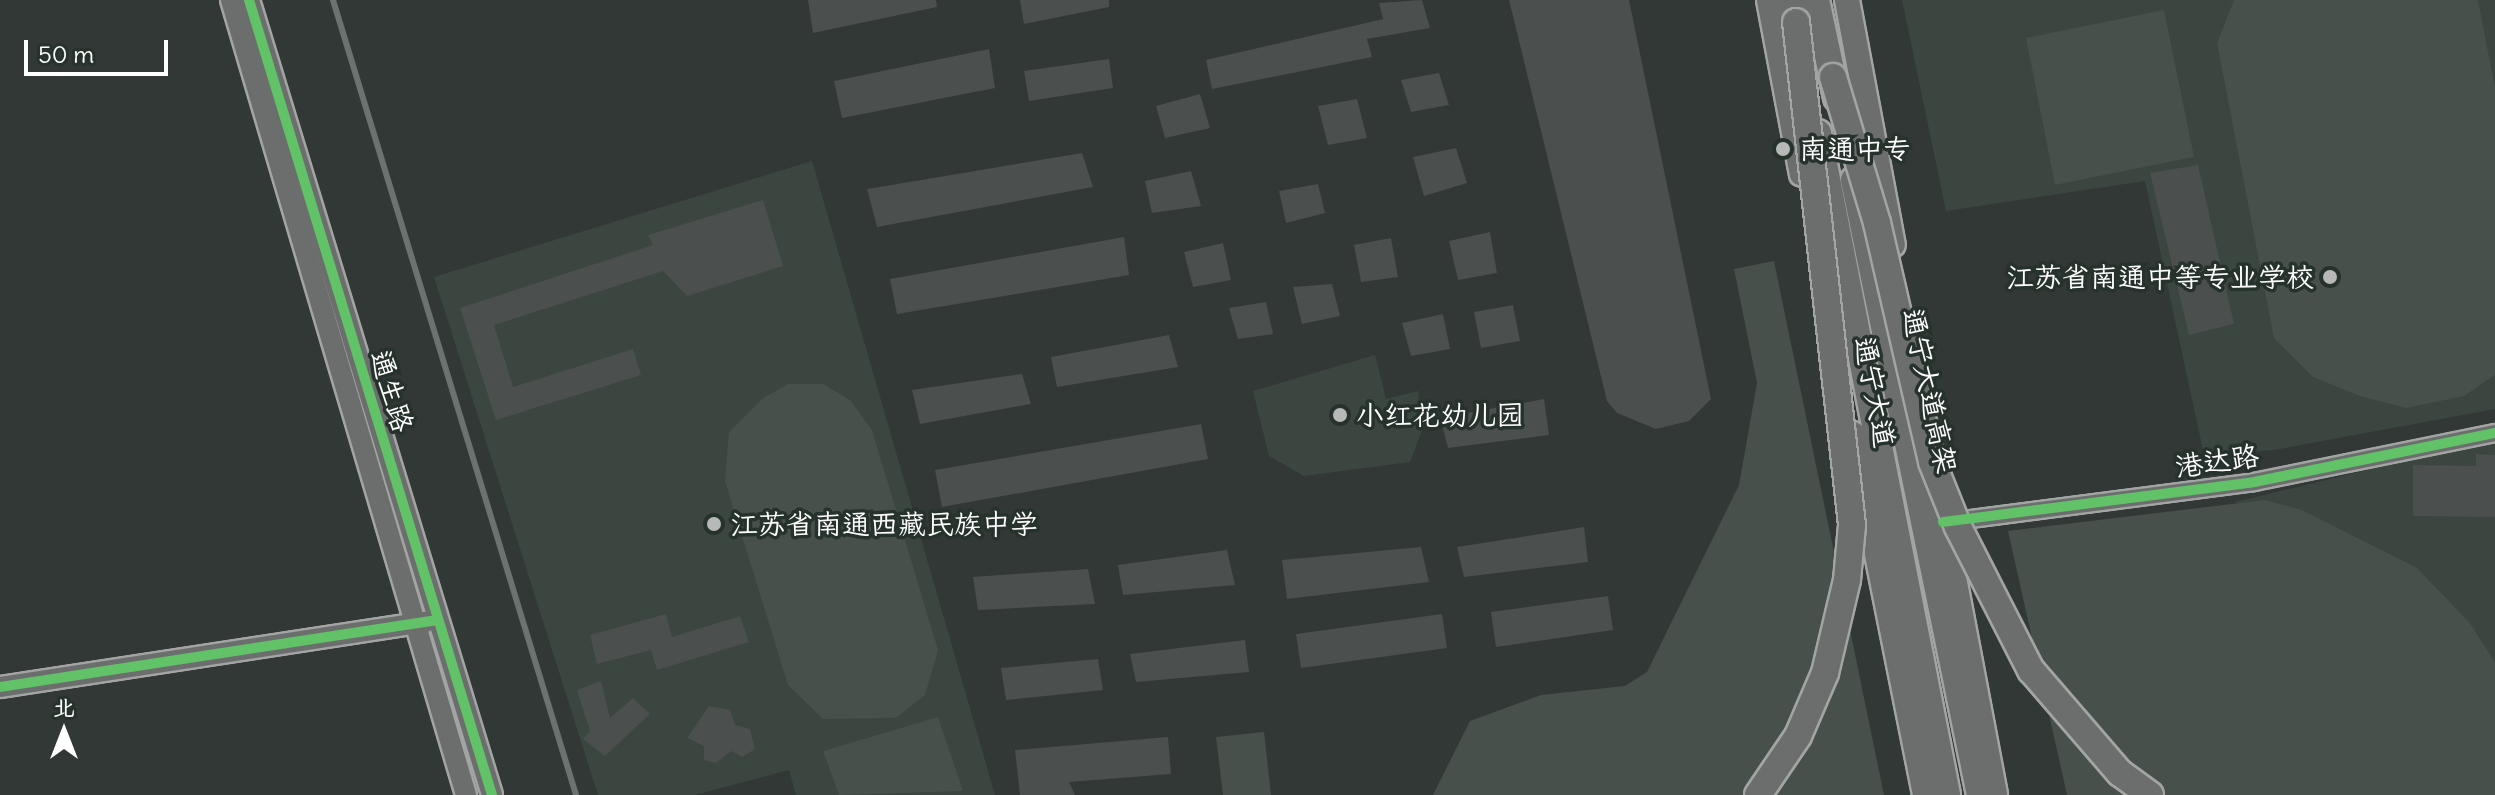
<!DOCTYPE html>
<meta charset="utf-8">
<style>
body{margin:0}
#map{position:relative;width:2495px;height:795px;overflow:hidden;background:#323835;font-family:Delius,"LXGW WenKai TC",sans-serif}
div>[style]{position:absolute}
[style*='--x']{left:calc(var(--x)*1px);top:calc(var(--y)*1px);width:calc(var(--w)*1px);rotate:calc(var(--a)*1deg)}
.built>*{inset:0;background:#3b4640}
.green>*{inset:0;background:#47504b}
.stream>*{height:6px;margin:-3px;padding:0 3px;transform-origin:3px;border-radius:3px;background:#6a736f}
.building>*{inset:0;background:#4b4f4d}
.roads{filter:drop-shadow(2px 0 #a3a5a4) drop-shadow(-2px 0 #a3a5a4) drop-shadow(0 2px #a3a5a4) drop-shadow(0 -2px #a3a5a4)}
.minor>*{height:16px;margin:-8px;padding:0 8px;transform-origin:8px;border-radius:8px;background:#6b6e6d}
.tertiary>*{height:20px;margin:-10px;padding:0 10px;transform-origin:10px;border-radius:10px;background:#6b6e6d}
.primary>*{height:24px;margin:-12px;padding:0 12px;transform-origin:12px;border-radius:12px;background:#6b6e6d}
.trunk>*{height:26px;margin:-13px;padding:0 13px;transform-origin:13px;border-radius:13px;background:#6b6e6d}
.bridges{filter:drop-shadow(2px 0 #a3a5a4) drop-shadow(-2px 0 #a3a5a4) drop-shadow(0 2px #a3a5a4) drop-shadow(0 -2px #a3a5a4)}
.trunk-bridge>*{height:26px;margin:-13px;padding:0 13px;transform-origin:13px;border-radius:13px;background:#6b6e6d}
.cycleway>*{height:10px;margin:-5px;padding:0 5px;transform-origin:5px;border-radius:5px;background:#61c268}
.dots>*{width:22px;height:22px;translate:-50% -50%;box-sizing:border-box;border:4px solid #26332d;border-radius:50%}
span{translate:-50% -50%;white-space:nowrap;text-align:center;line-height:1.15;-webkit-text-stroke:7px #26332d;paint-order:stroke}
.poi-label{font-size:28px;color:#fff}
.left{translate:0 -50%;text-align:left}
.right{translate:-100% -50%;text-align:right}
.street-label{font-size:28px;color:#fff}
.north{position:absolute;left:24px;top:691px;width:80px;height:80px;-webkit-text-stroke:6px #26332d;paint-order:stroke;rotate:0deg;font-size:22px;font-weight:700;line-height:32px;text-align:center;color:#fff}
.north::after{content:'';display:block;margin:auto;width:28px;height:36px;background:#fff;clip-path:polygon(50% 0,100% 100%,50% 72%,0 100%)}
.scale{position:absolute;left:24px;top:40px;width:144px;height:36px;box-sizing:border-box;border:4px solid #fff;border-top:0;padding-left:10px;font-size:24px;line-height:28px;white-space:nowrap;color:#fff;-webkit-text-stroke:6px #26332d;paint-order:stroke}
</style>
<div id="map">
<div class="built">
<div style="clip-path:polygon(1902px 0,2495px 0,2495px 409px,2274px 450px,2204px 455px,2145px 181px,1946px 211px)"></div>
<div style="clip-path:polygon(812px 161px,995px 795px,796px 795px,789px 770px,695px 795px,598px 795px,434px 277px)"></div>
<div style="clip-path:polygon(1375px 355px,1386px 399px,1418px 391px,1422px 430px,1410px 462px,1304px 476px,1269px 456px,1253px 391px)"></div>
<div style="clip-path:polygon(2495px 439px,2495px 662px,2470px 623px,2235px 502px)"></div>
</div>
<div class="green">
<div style="clip-path:polygon(2234px 0,2478px 0,2495px 88px,2495px 375px,2464px 396px,2406px 408px,2360px 396px,2313px 377px,2274px 338px,2217px 43px)"></div>
<div style="clip-path:polygon(2164px 10px,2194px 157px,2055px 185px,2026px 38px)"></div>
<div style="clip-path:polygon(1774px 261px,1884px 795px,1433px 795px,1470px 721px,1541px 695px,1625px 686px,1647px 672px,1739px 485px,1757px 383px,1734px 269px)"></div>
<div style="clip-path:polygon(788px 384px,823px 384px,850px 400px,872px 430px,938px 650px,925px 695px,896px 718px,823px 719px,788px 685px,725px 481px,729px 432px,762px 399px)"></div>
<div style="clip-path:polygon(2265px 500px,2302px 510px,2417px 568px,2470px 623px,2495px 662px,2495px 795px,2067px 795px,2008px 531px)"></div>
<div style="clip-path:polygon(938px 717px,963px 791px,839px 795px,823px 751px)"></div>
<div style="clip-path:polygon(1264px 732px,1271px 795px,1223px 795px,1216px 737px)"></div>
</div>
<div class="stream">
<div style="--x:333;--y:0;--w:831;--a:73"></div>
</div>
<div class="building">
<div style="clip-path:polygon(808px 0,936px 0,937px 7px,813px 33px)"></div>
<div style="clip-path:polygon(1020px 0,1109px 0,1109px 7px,1024px 24px)"></div>
<div style="clip-path:polygon(1422px 0,1430px 28px,1367px 39px,1372px 57px,1212px 89px,1206px 60px,1383px 19px,1379px 3px)"></div>
<div style="clip-path:polygon(1509px 0,1629px 0,1711px 399px,1689px 421px,1656px 429px,1617px 413px,1607px 401px)"></div>
<div style="clip-path:polygon(989px 49px,995px 88px,842px 118px,834px 81px)"></div>
<div style="clip-path:polygon(1109px 59px,1113px 88px,1029px 101px,1024px 71px)"></div>
<div style="clip-path:polygon(1439px 73px,1449px 105px,1411px 112px,1401px 80px)"></div>
<div style="clip-path:polygon(1200px 94px,1210px 128px,1165px 138px,1156px 106px)"></div>
<div style="clip-path:polygon(1357px 99px,1367px 138px,1328px 145px,1318px 106px)"></div>
<div style="clip-path:polygon(1456px 148px,1467px 183px,1424px 196px,1413px 157px)"></div>
<div style="clip-path:polygon(1082px 153px,1093px 187px,877px 227px,867px 189px)"></div>
<div style="clip-path:polygon(2198px 165px,2234px 324px,2189px 335px,2150px 173px)"></div>
<div style="clip-path:polygon(1191px 171px,1201px 206px,1152px 213px,1145px 181px)"></div>
<div style="clip-path:polygon(1318px 184px,1325px 213px,1286px 223px,1279px 191px)"></div>
<div style="clip-path:polygon(763px 200px,783px 266px,687px 296px,663px 271px,494px 325px,513px 387px,633px 349px,641px 375px,496px 420px,460px 308px,653px 245px,648px 235px)"></div>
<div style="clip-path:polygon(1490px 232px,1497px 273px,1458px 280px,1449px 241px)"></div>
<div style="clip-path:polygon(1124px 237px,1129px 275px,897px 314px,890px 279px)"></div>
<div style="clip-path:polygon(1391px 238px,1398px 277px,1361px 282px,1354px 245px)"></div>
<div style="clip-path:polygon(1223px 243px,1231px 280px,1193px 287px,1184px 252px)"></div>
<div style="clip-path:polygon(1332px 284px,1340px 316px,1302px 324px,1293px 287px)"></div>
<div style="clip-path:polygon(1266px 302px,1273px 334px,1238px 339px,1229px 308px)"></div>
<div style="clip-path:polygon(1513px 305px,1520px 341px,1481px 348px,1474px 312px)"></div>
<div style="clip-path:polygon(1443px 314px,1450px 349px,1411px 356px,1402px 323px)"></div>
<div style="clip-path:polygon(1169px 335px,1178px 367px,1057px 387px,1051px 357px)"></div>
<div style="clip-path:polygon(1022px 374px,1031px 404px,920px 424px,912px 390px)"></div>
<div style="clip-path:polygon(1544px 399px,1549px 435px,1448px 448px,1440px 418px)"></div>
<div style="clip-path:polygon(1201px 424px,1208px 459px,942px 507px,935px 470px)"></div>
<div style="clip-path:polygon(2476px 454px,2495px 455px,2495px 517px,2413px 516px,2413px 465px,2476px 466px)"></div>
<div style="clip-path:polygon(1584px 527px,1588px 562px,1464px 577px,1457px 547px)"></div>
<div style="clip-path:polygon(1421px 547px,1429px 582px,1287px 599px,1282px 560px)"></div>
<div style="clip-path:polygon(1227px 550px,1235px 585px,1123px 595px,1118px 565px)"></div>
<div style="clip-path:polygon(1088px 569px,1095px 604px,978px 610px,973px 577px)"></div>
<div style="clip-path:polygon(1608px 596px,1613px 630px,1496px 647px,1491px 612px)"></div>
<div style="clip-path:polygon(666px 614px,672px 637px,740px 616px,749px 642px,657px 670px,651px 650px,597px 664px,590px 635px)"></div>
<div style="clip-path:polygon(1442px 614px,1447px 648px,1301px 668px,1296px 634px)"></div>
<div style="clip-path:polygon(1245px 640px,1249px 672px,1136px 682px,1130px 654px)"></div>
<div style="clip-path:polygon(1098px 659px,1103px 690px,1006px 700px,1001px 668px)"></div>
<div style="clip-path:polygon(601px 681px,610px 718px,633px 698px,650px 714px,605px 756px,583px 739px,590px 731px,577px 690px)"></div>
<div style="clip-path:polygon(709px 706px,730px 710px,735px 725px,750px 729px,755px 749px,742px 757px,731px 751px,716px 763px,704px 760px,704px 746px,687px 738px)"></div>
<div style="clip-path:polygon(1168px 737px,1171px 774px,1069px 782px,1075px 795px,1020px 795px,1015px 750px)"></div>
</div>
<div class="roads">
<div class="minor">
<div style="--x:1948;--y:522;--w:309;--a:-7.4"></div>
<div style="--x:2254;--y:482;--w:246;--a:-11.5"></div>
</div>
<div class="tertiary">
<div style="--x:231;--y:0;--w:829;--a:73.53"></div>
<div style="--x:249;--y:0;--w:831;--a:73"></div>
<div style="--x:0;--y:687;--w:432;--a:-8.7"></div>
</div>
<div class="primary">
<div style="--x:1769;--y:0;--w:177;--a:79.3"></div>
<div style="--x:1847;--y:0;--w:249;--a:79.4"></div>
<div style="--x:1853;--y:434;--w:368;--a:78.7"></div>
<div style="--x:1939;--y:498;--w:302;--a:79.3"></div>
</div>
<div class="trunk">
<div style="--x:1791;--y:0;--w:44;--a:78.2"></div>
<div style="--x:1816;--y:0;--w:100;--a:77.9"></div>
<div style="--x:1818;--y:133;--w:674;--a:78.97"></div>
<div style="--x:1854;--y:180;--w:628;--a:78.42"></div>
</div>
</div>
<div class="bridges">
<div class="trunk-bridge">
<div style="--x:1833;--y:77;--w:152;--a:73.2"></div>
<div style="--x:1877;--y:223;--w:245;--a:77"></div>
<div style="--x:1932;--y:462;--w:70;--a:68.2"></div>
<div style="--x:1958;--y:527;--w:161;--a:63"></div>
<div style="--x:2031;--y:670;--w:136;--a:49.2"></div>
<div style="--x:2120;--y:773;--w:37;--a:36"></div>
<div style="--x:1758;--y:795;--w:71;--a:-55.9"></div>
<div style="--x:1798;--y:736;--w:69;--a:-66.8"></div>
<div style="--x:1825;--y:673;--w:96;--a:-76.7"></div>
<div style="--x:1847;--y:580;--w:55;--a:-84.8"></div>
<div style="--x:1852;--y:525;--w:506;--a:-96.35"></div>
</div>
</div>
<div class="cycleway">
<div style="--x:249;--y:0;--w:831;--a:73"></div>
<div style="--x:1943;--y:522;--w:314;--a:-7.3"></div>
<div style="--x:2254;--y:482;--w:246;--a:-11.5"></div>
<div style="--x:0;--y:687;--w:441;--a:-8.7"></div>
</div>
<div class="dots">
<div style="left:1783px;top:149px;background:#b7b9b8"></div>
<div style="left:2330px;top:277px;background:#b7b9b8"></div>
<div style="left:1340px;top:415px;background:#b7b9b8"></div>
<div style="left:714px;top:524px;background:#b7b9b8"></div>
</div>
<div class="poi-label">
<span class="left" style="left:1799px;top:149px">南通中专</span>
<span class="right" style="left:2314px;top:277px">江苏省南通中等专业学校</span>
<span class="left" style="left:1356px;top:415px">小红花幼儿园</span>
<span class="left" style="left:730px;top:524px">江苏省南通西藏民族中学</span>
</div>
<div class="street-label">
<span style="left:392px;top:391px;rotate:73deg">通生路</span>
<span style="left:1930px;top:391px;rotate:78deg">通宁大道高架</span>
<span style="left:1875px;top:392px;rotate:79deg">通宁大道</span>
<span style="left:2217px;top:461px;rotate:-8deg">港达路</span>
</div>
<div class="north">北</div>
<div class="scale">50 m</div>
</div>
